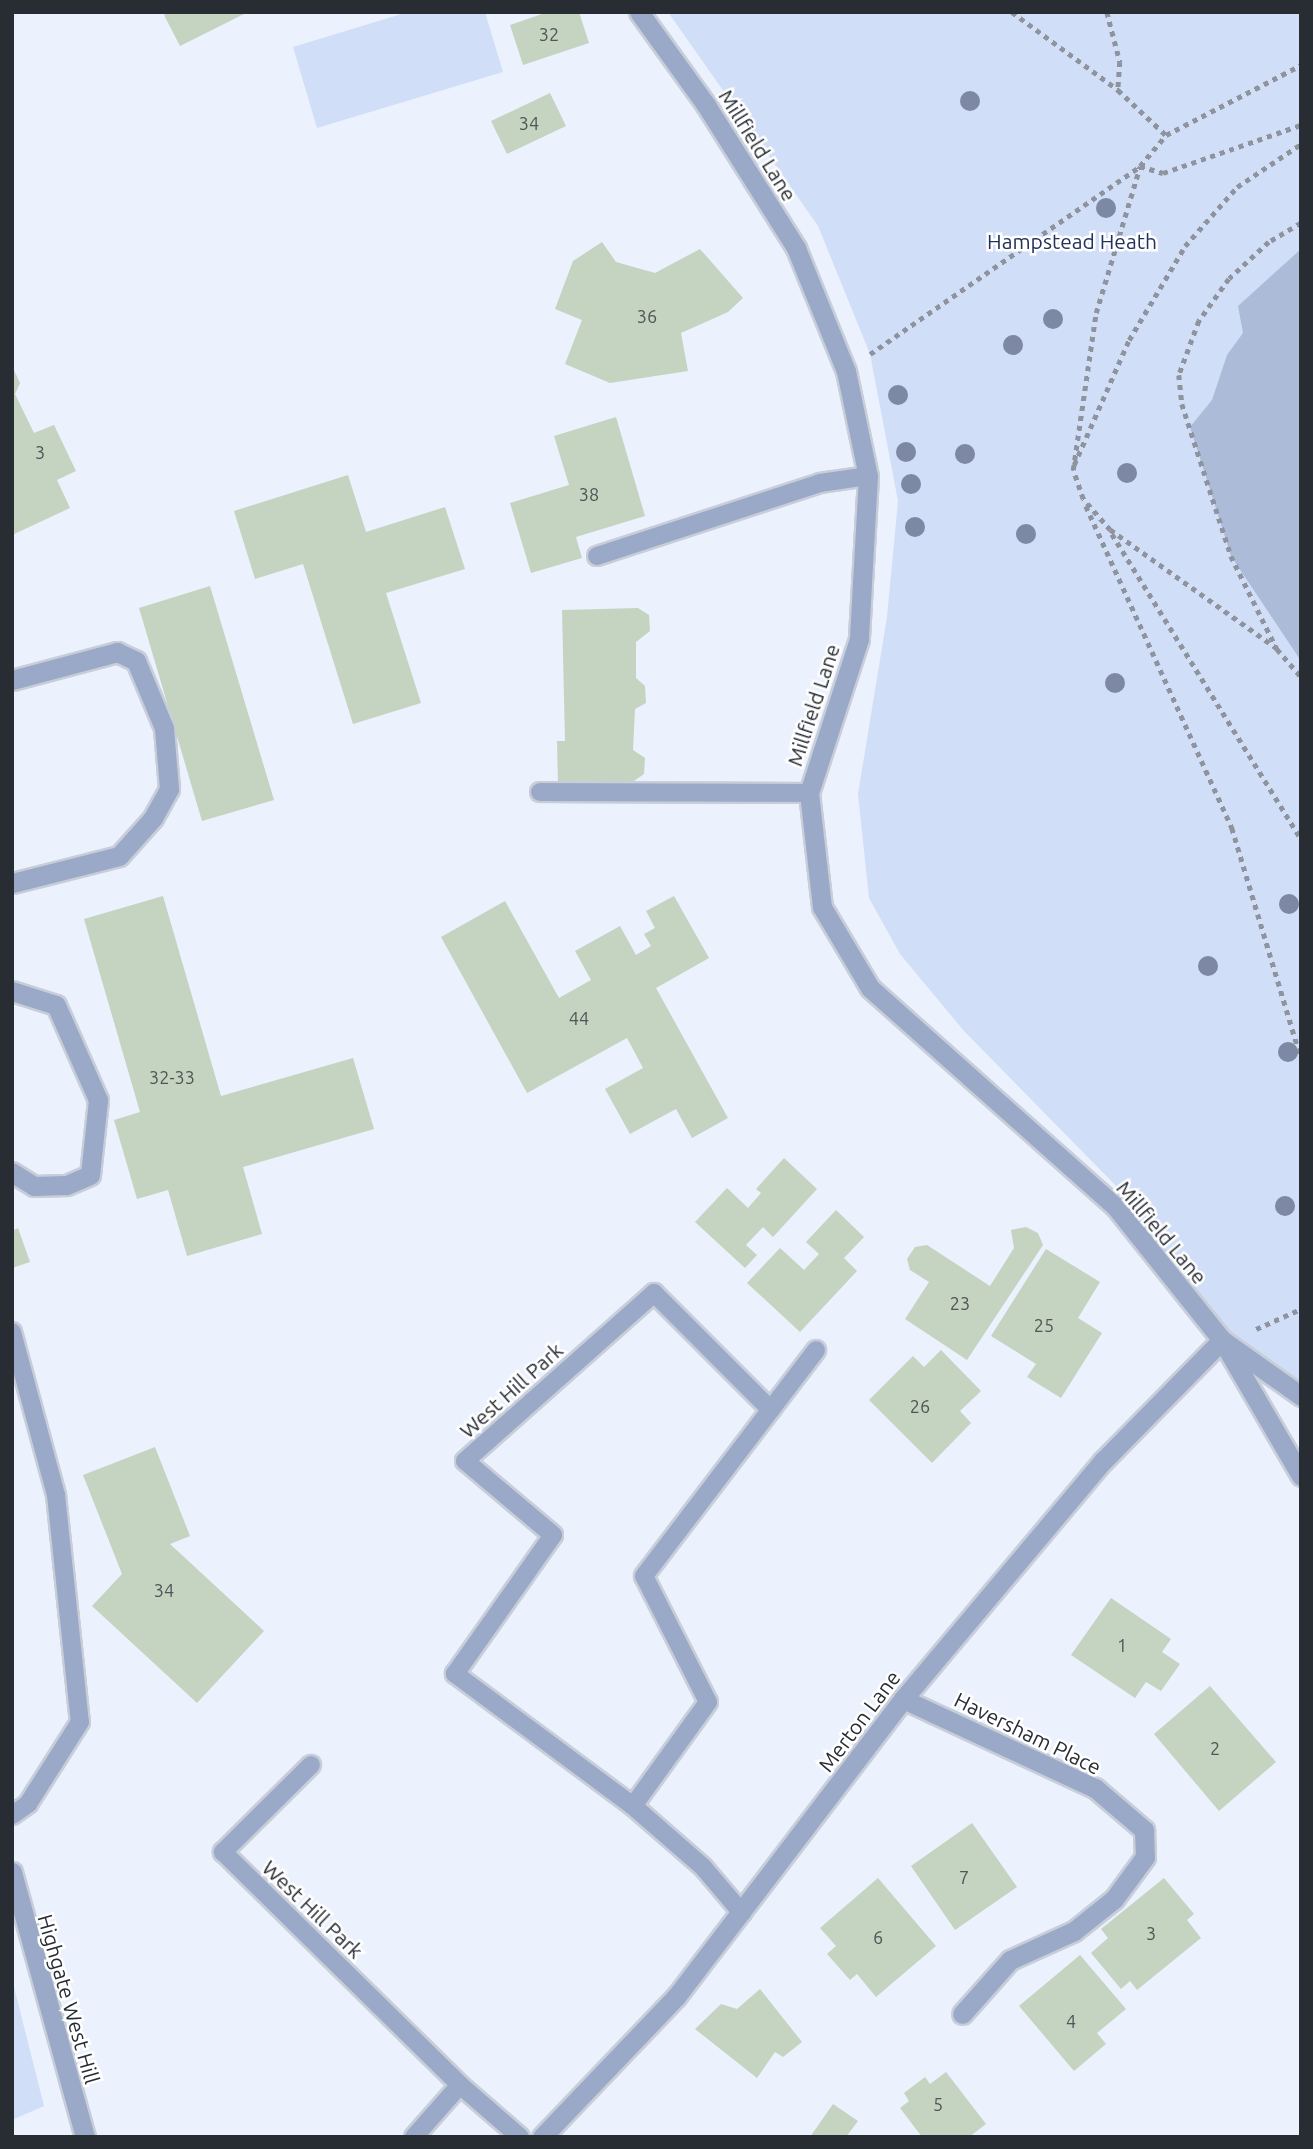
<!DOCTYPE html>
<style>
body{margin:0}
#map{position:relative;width:1313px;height:2149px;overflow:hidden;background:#ebf1fd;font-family:Ubuntu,sans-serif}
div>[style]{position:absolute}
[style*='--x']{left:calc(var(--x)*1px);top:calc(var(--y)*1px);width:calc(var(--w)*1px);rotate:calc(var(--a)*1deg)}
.green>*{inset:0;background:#d1def8}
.water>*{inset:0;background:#acbbd8}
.building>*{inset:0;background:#c5d3c1}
.path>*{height:4.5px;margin-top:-2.25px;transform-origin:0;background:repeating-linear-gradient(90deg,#8e939d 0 5px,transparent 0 10px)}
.roads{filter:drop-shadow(2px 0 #c8ced9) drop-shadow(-2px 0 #c8ced9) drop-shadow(0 2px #c8ced9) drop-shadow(0 -2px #c8ced9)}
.service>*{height:18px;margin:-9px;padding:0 9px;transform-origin:9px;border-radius:9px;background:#9aa9c7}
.minor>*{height:19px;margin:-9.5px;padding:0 9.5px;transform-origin:9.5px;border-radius:9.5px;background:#9aa9c7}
.tertiary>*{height:19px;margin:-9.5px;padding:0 9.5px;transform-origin:9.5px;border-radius:9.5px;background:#9aa9c7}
.trees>*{width:20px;height:20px;margin:-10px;border-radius:50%;background:#7c88a4}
span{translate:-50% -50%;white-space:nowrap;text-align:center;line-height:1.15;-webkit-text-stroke:5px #fff;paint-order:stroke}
.number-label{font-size:18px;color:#4f5656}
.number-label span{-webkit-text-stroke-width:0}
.street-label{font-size:21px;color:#282c33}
.park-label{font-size:21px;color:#21335b}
.frame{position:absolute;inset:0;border:14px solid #282c33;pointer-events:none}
</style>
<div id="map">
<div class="green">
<div style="clip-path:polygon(408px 12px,485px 12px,503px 72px,317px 128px,293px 47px)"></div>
<div style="clip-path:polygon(668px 12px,1301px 12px,1301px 1396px,1223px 1333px,1126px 1196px,964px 1031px,900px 954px,869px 898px,858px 794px,887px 617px,898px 501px,870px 354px,818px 226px)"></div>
<div style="clip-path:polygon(12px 1979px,44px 2106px,12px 2120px)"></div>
</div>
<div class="water">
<div style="clip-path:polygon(1301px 249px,1301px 661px,1231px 556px,1190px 427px,1212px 400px,1227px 355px,1243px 333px,1238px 306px)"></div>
</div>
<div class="building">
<div style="clip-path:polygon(170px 12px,248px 12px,180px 46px,164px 15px)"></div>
<div style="clip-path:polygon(548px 12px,579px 12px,589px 43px,523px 65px,510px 25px)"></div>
<div style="clip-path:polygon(550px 93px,566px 126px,507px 154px,491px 121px)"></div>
<div style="clip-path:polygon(602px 242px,616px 262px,655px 273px,700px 249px,743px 298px,728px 312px,681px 333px,688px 371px,610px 383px,565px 364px,582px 320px,555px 309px,573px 261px)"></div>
<div style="clip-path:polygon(12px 366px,20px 383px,15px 394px,34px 433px,54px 425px,76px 471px,57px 480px,70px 508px,12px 535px)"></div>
<div style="clip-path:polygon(616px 417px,645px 516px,576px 537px,582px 558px,531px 573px,510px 503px,569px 485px,554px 436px)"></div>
<div style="clip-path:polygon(348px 475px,366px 532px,445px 507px,465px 569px,386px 593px,421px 703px,353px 724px,303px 564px,255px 579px,234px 511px)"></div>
<div style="clip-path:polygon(210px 586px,274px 800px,202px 821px,139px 608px)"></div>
<div style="clip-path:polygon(638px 608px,649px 615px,650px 631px,636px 642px,636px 678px,645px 686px,646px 703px,635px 709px,633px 750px,645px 758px,644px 774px,634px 781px,558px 783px,557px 741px,565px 741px,562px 610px)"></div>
<div style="clip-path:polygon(163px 896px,221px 1096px,353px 1058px,374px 1129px,243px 1167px,262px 1234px,187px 1256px,168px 1190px,137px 1199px,114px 1120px,140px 1112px,84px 919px)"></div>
<div style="clip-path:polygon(674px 896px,709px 958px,656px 988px,728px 1118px,692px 1138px,676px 1109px,630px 1134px,605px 1089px,643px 1068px,627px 1038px,527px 1093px,441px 937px,505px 901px,559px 998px,591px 980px,575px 951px,620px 926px,636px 955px,651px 946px,644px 934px,655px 928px,646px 911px)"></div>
<div style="clip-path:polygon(784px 1158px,817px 1189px,773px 1237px,763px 1227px,746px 1245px,757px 1255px,745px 1268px,695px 1222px,727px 1188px,748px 1208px,761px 1193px,756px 1189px)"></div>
<div style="clip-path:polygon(836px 1210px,864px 1237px,844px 1258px,857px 1271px,800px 1332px,747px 1283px,780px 1248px,804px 1270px,819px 1254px,806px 1242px)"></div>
<div style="clip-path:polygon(1026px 1227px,1038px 1233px,1043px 1245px,967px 1360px,905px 1319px,929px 1282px,910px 1270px,907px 1259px,915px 1247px,927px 1245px,990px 1286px,1014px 1248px,1011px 1230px)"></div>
<div style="clip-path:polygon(18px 1228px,30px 1262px,12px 1268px,12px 1231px)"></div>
<div style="clip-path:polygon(1046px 1249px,1100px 1282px,1078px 1318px,1102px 1333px,1061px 1398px,1027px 1377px,1036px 1364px,991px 1336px)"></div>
<div style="clip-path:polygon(941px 1350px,981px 1391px,960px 1411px,971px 1423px,932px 1463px,869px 1400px,913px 1356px,924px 1367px)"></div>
<div style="clip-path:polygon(155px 1447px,190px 1536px,170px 1544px,264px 1631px,197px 1703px,92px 1606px,122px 1574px,83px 1475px)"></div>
<div style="clip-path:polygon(1111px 1598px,1171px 1639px,1162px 1652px,1180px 1664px,1161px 1691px,1146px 1682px,1135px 1698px,1071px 1655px)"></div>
<div style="clip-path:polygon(1210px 1686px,1276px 1762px,1219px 1811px,1154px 1734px)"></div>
<div style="clip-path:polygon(972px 1823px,1017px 1887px,955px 1930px,911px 1866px)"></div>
<div style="clip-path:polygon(878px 1878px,936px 1946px,876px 1997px,857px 1974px,850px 1980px,827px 1954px,836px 1946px,820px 1928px)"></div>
<div style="clip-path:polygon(1164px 1878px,1194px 1914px,1187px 1920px,1201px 1938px,1137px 1990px,1130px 1981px,1121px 1989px,1091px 1953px,1108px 1938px,1101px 1929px)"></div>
<div style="clip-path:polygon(1080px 1955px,1126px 2009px,1097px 2033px,1106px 2044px,1074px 2071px,1019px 2006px)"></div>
<div style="clip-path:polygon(760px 1989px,802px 2042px,783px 2057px,775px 2052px,757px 2078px,695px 2029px,721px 2004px,737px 2009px)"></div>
<div style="clip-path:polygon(946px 2072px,986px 2124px,969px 2137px,922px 2137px,900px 2108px,909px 2101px,904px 2093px,925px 2077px,930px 2084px)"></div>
<div style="clip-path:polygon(833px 2104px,858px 2121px,846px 2137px,810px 2137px)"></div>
</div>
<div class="path">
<div style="--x:1012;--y:12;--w:132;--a:36.3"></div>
<div style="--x:1118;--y:90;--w:66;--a:43.2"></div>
<div style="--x:1107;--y:12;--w:52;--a:75.4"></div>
<div style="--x:1120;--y:62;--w:27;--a:94"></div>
<div style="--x:1301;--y:223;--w:37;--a:149"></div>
<div style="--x:1269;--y:242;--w:54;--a:137.2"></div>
<div style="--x:1229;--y:279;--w:52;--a:125.5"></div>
<div style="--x:1199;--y:321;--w:58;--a:110.3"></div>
<div style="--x:1179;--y:375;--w:29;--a:84"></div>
<div style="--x:1182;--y:404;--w:160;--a:72.1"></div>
<div style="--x:1231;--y:556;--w:104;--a:63.7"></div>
<div style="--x:1277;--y:649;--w:37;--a:49"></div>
<div style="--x:870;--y:354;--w:329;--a:-34.8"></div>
<div style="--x:1140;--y:166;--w:40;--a:-50"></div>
<div style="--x:1166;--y:135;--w:152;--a:-27.4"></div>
<div style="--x:1074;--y:465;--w:137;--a:-66.3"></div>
<div style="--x:1129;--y:340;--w:109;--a:-59.2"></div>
<div style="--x:1185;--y:246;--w:79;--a:-48.6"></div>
<div style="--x:1237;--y:187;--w:77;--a:-33.9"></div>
<div style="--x:1086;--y:506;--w:354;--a:65.6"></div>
<div style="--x:1232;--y:828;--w:240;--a:73.3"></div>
<div style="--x:1112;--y:534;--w:359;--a:58.2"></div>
<div style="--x:1277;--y:649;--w:205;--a:-144.5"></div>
<div style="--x:1110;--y:530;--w:41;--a:-131.1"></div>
<div style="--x:1083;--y:499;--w:31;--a:-109"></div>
<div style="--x:1073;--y:470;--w:159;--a:-81.7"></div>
<div style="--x:1096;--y:313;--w:153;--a:-73.3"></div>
<div style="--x:1140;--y:166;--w:24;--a:17"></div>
<div style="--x:1163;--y:173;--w:146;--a:-19.2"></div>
<div style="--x:1256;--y:1329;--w:49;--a:-24"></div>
</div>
<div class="roads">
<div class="service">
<div style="--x:597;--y:556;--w:235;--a:-18.1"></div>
<div style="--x:820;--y:483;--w:49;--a:-8.3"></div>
<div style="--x:540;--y:792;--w:269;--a:0.2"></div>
<div style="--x:12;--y:1332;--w:169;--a:74.9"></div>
<div style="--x:56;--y:1495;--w:228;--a:84"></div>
<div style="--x:80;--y:1722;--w:97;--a:122.4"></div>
<div style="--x:28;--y:1804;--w:19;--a:145"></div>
<div style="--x:311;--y:1765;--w:124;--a:135.3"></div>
<div style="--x:223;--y:1852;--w:332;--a:44.5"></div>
<div style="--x:460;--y:2085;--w:79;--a:40.9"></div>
<div style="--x:633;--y:1806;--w:222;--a:-143.4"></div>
<div style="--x:455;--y:1674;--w:170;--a:-54.8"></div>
<div style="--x:553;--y:1535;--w:115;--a:-139.9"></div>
<div style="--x:465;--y:1461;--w:253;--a:-41.6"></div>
<div style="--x:654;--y:1293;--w:165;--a:45"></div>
<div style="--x:742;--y:1913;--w:60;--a:-130.3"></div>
<div style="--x:703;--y:1867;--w:93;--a:-138.9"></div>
<div style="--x:633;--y:1806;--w:128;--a:-54.2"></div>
<div style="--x:708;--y:1702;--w:141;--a:-116.9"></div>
<div style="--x:644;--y:1576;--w:284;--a:-52.7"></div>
<div style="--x:414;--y:2137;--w:69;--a:-48.5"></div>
</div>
<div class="minor">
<div style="--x:639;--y:12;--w:115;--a:54.2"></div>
<div style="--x:706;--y:105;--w:169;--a:57.8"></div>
<div style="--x:796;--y:248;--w:133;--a:67.9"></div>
<div style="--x:846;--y:371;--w:107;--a:78.2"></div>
<div style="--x:868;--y:476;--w:163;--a:93.2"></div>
<div style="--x:859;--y:639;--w:162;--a:108"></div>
<div style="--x:809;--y:793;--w:115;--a:83.5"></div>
<div style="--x:822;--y:907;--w:94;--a:59.3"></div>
<div style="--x:870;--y:988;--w:328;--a:41.7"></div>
<div style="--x:1115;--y:1206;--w:171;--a:51.4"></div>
<div style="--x:1222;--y:1340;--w:97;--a:35.3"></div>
<div style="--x:12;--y:680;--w:109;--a:-14.9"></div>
<div style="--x:117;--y:652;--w:21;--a:25"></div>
<div style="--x:136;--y:661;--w:73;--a:67.3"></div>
<div style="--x:164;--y:728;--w:61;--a:85.3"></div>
<div style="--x:169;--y:789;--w:33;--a:119"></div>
<div style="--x:153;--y:818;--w:51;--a:131.8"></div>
<div style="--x:119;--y:856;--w:110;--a:165.8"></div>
<div style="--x:12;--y:991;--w:46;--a:17.7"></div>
<div style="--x:56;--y:1005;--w:104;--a:66.1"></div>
<div style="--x:98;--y:1100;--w:75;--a:96.1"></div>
<div style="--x:90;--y:1175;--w:26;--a:157"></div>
<div style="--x:66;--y:1185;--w:32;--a:178"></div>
<div style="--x:34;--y:1186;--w:26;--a:-148"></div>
<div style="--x:1226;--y:1347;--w:149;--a:59.8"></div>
<div style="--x:903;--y:1699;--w:212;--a:24.9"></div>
<div style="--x:1095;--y:1788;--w:65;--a:40.6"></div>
<div style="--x:1144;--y:1830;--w:27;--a:88"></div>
<div style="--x:1145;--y:1857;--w:52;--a:126.4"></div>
<div style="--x:1114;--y:1899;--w:51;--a:141.3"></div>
<div style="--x:1074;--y:1931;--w:70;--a:155.6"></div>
<div style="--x:1010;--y:1960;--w:72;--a:131.6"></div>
<div style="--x:542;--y:2137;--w:194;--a:-46.3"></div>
<div style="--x:676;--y:1997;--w:375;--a:-52.7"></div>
<div style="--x:903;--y:1699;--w:311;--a:-50"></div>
<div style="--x:1103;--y:1461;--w:170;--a:-45.5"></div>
</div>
<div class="tertiary">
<div style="--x:12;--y:1872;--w:275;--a:74.6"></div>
</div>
</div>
<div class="trees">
<div style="left:970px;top:101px"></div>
<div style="left:1106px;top:208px"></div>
<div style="left:1053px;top:319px"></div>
<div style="left:1013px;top:345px"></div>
<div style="left:898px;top:395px"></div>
<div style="left:906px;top:452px"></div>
<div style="left:965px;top:454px"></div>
<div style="left:1127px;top:473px"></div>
<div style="left:911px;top:484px"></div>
<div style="left:915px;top:527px"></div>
<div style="left:1026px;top:534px"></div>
<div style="left:1115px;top:683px"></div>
<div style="left:1289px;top:904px"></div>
<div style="left:1208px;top:966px"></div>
<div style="left:1288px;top:1052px"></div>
<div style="left:1285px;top:1206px"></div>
</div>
<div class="number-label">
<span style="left:549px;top:34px">32</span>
<span style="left:529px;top:123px">34</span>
<span style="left:647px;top:316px">36</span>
<span style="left:40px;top:452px">3</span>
<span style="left:589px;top:494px">38</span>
<span style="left:579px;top:1018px">44</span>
<span style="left:172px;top:1077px">32-33</span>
<span style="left:960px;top:1303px">23</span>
<span style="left:1044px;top:1325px">25</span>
<span style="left:920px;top:1406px">26</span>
<span style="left:164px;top:1590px">34</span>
<span style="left:1122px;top:1645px">1</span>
<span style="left:1215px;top:1748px">2</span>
<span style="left:964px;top:1877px">7</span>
<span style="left:1151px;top:1933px">3</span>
<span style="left:878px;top:1937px">6</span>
<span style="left:1071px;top:2021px">4</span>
<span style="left:938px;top:2104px">5</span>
</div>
<div class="street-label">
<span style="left:758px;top:145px;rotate:58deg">Millfield Lane</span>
<span style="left:813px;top:705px;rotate:-72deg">Millfield Lane</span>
<span style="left:1162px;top:1232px;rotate:50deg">Millfield Lane</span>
<span style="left:511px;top:1390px;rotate:-42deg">West Hill Park</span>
<span style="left:859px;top:1721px;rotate:-53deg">Merton Lane</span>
<span style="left:1028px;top:1733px;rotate:26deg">Haversham Place</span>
<span style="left:313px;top:1909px;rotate:44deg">West Hill Park</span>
<span style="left:69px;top:1999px;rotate:74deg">Highgate West Hill</span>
</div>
<div class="park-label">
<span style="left:1072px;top:241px">Hampstead Heath</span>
</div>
<div class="frame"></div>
</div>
